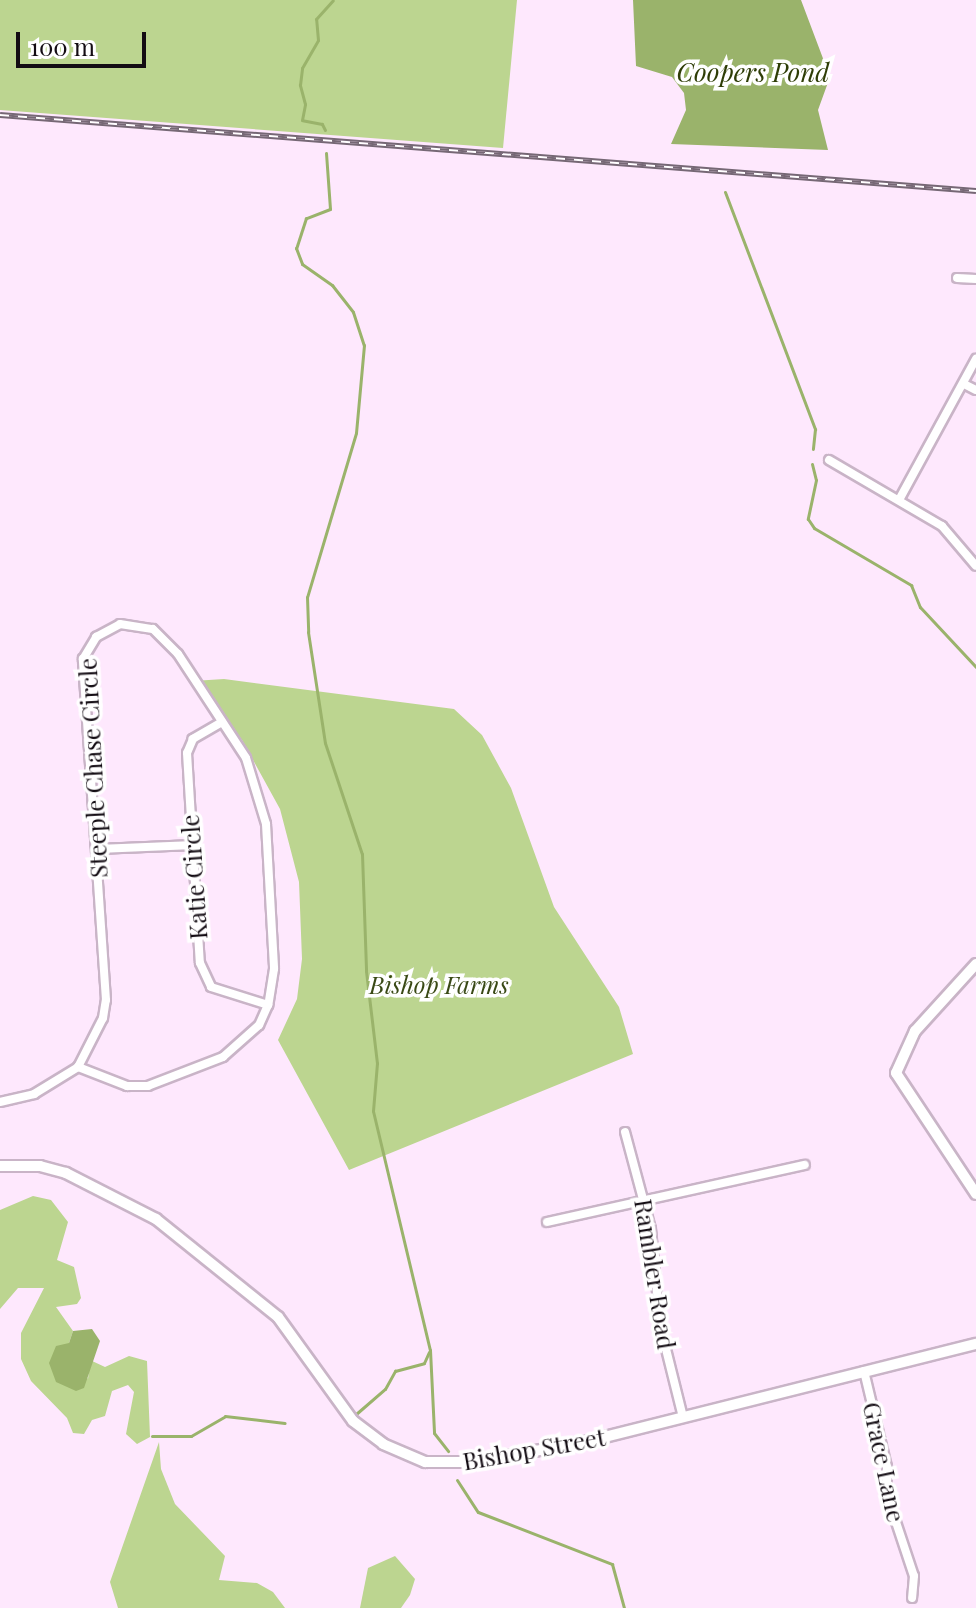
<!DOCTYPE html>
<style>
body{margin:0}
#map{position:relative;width:976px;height:1608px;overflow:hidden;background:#fee8fd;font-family:"Playfair Display",serif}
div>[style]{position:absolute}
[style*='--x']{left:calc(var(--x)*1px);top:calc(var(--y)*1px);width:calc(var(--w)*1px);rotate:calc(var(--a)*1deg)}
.green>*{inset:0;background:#bcd590}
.water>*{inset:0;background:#9ab36b}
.stream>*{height:3px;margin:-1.5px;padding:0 1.5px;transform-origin:1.5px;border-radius:1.5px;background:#9ab36b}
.roads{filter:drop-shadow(2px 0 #c9b4c7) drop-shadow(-2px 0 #c9b4c7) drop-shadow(0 2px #c9b4c7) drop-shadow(0 -2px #c9b4c7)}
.minor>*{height:8px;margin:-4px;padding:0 4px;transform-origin:4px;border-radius:4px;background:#fff}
.tertiary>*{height:10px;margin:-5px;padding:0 5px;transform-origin:5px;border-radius:5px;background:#fff}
.rail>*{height:6px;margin-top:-3px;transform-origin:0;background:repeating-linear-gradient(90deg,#fff 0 9px,#766875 0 18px);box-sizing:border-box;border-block:2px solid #766875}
span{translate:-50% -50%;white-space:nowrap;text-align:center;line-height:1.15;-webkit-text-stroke:7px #fff;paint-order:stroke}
.street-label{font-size:24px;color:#130c13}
.park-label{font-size:24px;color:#394915;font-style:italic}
.water-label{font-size:26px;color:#2e3d06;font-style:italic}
.scale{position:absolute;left:16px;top:32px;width:130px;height:36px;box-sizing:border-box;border:4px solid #130c13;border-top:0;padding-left:10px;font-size:24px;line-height:28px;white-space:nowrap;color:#130c13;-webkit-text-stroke:6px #fff;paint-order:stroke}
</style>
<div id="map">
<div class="green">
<div style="clip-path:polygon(0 0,517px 0,503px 148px,0 110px)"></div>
<div style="clip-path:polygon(224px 679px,454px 709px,482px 735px,511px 788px,554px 907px,619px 1007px,633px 1054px,349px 1170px,278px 1040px,297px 999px,302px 959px,299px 882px,280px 809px,242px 740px,193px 681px)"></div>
<div style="clip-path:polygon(33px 1196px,51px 1200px,68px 1222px,57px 1260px,74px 1267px,81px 1298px,77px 1304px,56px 1307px,73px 1331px,69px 1343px,88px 1379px,90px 1360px,105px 1367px,129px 1356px,147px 1361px,150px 1437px,137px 1444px,126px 1434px,134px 1392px,128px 1385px,112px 1391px,105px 1416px,92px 1420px,84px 1434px,73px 1433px,67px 1418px,31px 1381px,21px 1359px,21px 1333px,44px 1288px,18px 1288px,0 1309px,0 1210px)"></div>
<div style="clip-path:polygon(159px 1442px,161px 1469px,175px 1504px,225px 1556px,219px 1580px,257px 1583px,273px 1592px,285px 1608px,118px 1608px,110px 1582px)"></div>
<div style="clip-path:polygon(395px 1556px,415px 1579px,410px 1595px,401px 1608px,360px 1608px,368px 1568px)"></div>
</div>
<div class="water">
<div style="clip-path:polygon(633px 0,801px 0,830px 77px,818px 110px,828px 150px,671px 144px,686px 110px,684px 93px,672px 77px,636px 66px)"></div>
<div style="clip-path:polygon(92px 1329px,100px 1341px,84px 1388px,76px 1391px,56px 1382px,49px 1363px,56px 1346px,69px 1343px,73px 1331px)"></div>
</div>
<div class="stream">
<div style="--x:325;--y:130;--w:7;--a:-117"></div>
<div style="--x:322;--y:124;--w:20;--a:-169"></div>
<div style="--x:302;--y:120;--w:16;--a:-79"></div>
<div style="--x:305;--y:104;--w:20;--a:-105"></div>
<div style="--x:300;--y:85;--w:17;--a:-83"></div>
<div style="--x:302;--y:68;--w:32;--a:-60"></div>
<div style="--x:318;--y:40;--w:21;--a:-95"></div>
<div style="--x:316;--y:19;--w:25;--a:-48"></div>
<div style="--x:326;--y:153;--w:56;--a:85.9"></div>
<div style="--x:330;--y:209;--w:26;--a:159"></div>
<div style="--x:306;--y:218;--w:32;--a:108"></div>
<div style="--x:296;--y:248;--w:17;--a:69"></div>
<div style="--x:302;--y:264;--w:37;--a:35"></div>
<div style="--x:332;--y:285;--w:34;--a:52"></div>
<div style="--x:353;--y:312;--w:35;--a:72"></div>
<div style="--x:364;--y:345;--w:88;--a:95.2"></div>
<div style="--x:356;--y:433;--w:171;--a:106.6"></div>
<div style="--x:307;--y:597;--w:35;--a:88"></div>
<div style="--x:308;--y:632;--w:112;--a:81.3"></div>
<div style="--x:325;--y:743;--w:117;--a:71.6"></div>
<div style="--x:362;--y:854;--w:117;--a:88"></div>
<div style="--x:366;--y:971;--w:93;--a:83.2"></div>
<div style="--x:377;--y:1063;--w:48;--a:94.8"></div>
<div style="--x:373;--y:1111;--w:246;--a:76.6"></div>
<div style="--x:430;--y:1350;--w:83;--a:87.2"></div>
<div style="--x:434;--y:1433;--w:23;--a:52"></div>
<div style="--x:725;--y:192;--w:254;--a:69.2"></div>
<div style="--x:815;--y:429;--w:20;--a:96"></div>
<div style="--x:812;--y:464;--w:16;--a:76"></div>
<div style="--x:816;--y:480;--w:40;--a:102"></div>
<div style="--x:808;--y:519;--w:11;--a:56"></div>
<div style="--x:814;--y:528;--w:113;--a:30.4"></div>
<div style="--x:911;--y:585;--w:24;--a:68"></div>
<div style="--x:920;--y:607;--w:82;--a:47"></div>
<div style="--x:356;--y:1414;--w:38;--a:-41"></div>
<div style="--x:385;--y:1389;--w:21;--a:-61"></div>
<div style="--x:395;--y:1371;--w:30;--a:-15"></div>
<div style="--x:424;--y:1363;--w:12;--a:-66"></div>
<div style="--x:152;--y:1436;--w:39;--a:0"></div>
<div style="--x:191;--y:1436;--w:39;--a:-30"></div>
<div style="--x:225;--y:1416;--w:60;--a:6.7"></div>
<div style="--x:457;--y:1480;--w:38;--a:57"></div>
<div style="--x:478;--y:1512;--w:144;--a:21.2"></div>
<div style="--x:612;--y:1564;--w:46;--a:74.7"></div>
</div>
<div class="roads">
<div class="minor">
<div style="--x:957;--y:278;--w:19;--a:3"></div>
<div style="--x:964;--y:384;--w:13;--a:27"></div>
<div style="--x:829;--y:460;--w:131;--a:30.3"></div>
<div style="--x:942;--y:526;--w:52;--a:49.6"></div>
<div style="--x:899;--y:500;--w:161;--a:-61.4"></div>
<div style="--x:120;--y:624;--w:33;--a:9"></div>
<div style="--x:153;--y:629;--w:35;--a:45"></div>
<div style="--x:178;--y:654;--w:124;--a:56.8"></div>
<div style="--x:246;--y:758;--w:69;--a:73.1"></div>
<div style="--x:266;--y:824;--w:145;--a:86.8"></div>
<div style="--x:274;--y:969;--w:36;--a:99"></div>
<div style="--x:268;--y:1005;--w:22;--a:114"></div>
<div style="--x:259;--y:1025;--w:48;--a:138.4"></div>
<div style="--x:223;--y:1057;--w:80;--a:158.9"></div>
<div style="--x:148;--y:1086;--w:21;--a:180"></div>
<div style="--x:127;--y:1086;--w:53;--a:-158.8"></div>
<div style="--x:78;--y:1067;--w:55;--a:-63"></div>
<div style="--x:103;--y:1018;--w:18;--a:-81"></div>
<div style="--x:106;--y:1000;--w:342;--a:-93.9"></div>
<div style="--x:83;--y:659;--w:26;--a:-59"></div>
<div style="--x:96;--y:637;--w:27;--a:-28"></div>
<div style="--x:222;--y:722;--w:34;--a:150"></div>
<div style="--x:193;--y:739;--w:15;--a:113"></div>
<div style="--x:187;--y:753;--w:210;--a:86.5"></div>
<div style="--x:200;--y:963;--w:26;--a:65"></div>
<div style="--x:211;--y:987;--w:60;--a:17.5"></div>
<div style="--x:96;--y:849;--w:94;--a:-2.4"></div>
<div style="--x:0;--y:1102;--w:35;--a:-13"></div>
<div style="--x:34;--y:1094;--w:52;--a:-31.5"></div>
<div style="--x:625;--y:1132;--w:100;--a:75"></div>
<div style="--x:651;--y:1229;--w:96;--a:84.6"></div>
<div style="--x:660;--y:1325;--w:95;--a:76"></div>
<div style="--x:547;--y:1222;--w:264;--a:-12.5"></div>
<div style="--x:864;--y:1371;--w:99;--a:76.5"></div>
<div style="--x:887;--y:1467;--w:28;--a:90"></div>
<div style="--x:887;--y:1495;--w:85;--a:71.6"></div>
<div style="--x:914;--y:1576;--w:22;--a:95"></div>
</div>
<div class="tertiary">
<div style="--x:976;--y:964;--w:91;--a:132.3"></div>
<div style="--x:915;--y:1031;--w:46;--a:114.3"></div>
<div style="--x:896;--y:1073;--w:145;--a:56.5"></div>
<div style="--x:0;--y:1166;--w:40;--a:0"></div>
<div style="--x:40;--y:1166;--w:27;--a:15"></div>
<div style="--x:66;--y:1173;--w:101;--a:27.1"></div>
<div style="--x:156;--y:1219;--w:156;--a:38.8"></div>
<div style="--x:278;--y:1317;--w:128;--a:54.2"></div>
<div style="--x:353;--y:1421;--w:38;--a:37"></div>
<div style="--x:383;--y:1444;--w:46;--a:23.2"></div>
<div style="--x:425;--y:1462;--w:50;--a:0"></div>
<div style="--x:475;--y:1462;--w:116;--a:-10.4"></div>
<div style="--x:589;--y:1441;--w:399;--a:-14.1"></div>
</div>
</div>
<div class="rail">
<div style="--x:0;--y:115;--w:979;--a:4.45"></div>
</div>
<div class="street-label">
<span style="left:93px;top:768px;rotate:-93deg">Steeple Chase Circle</span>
<span style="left:194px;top:877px;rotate:-94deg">Katie Circle</span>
<span style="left:655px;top:1274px;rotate:81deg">Rambler Road</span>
<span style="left:534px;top:1449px;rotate:-10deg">Bishop Street</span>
<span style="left:884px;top:1462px;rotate:78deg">Grace Lane</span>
</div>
<div class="park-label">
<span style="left:439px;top:985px">Bishop Farms</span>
</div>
<div class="water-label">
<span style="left:753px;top:72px">Coopers Pond</span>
</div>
<div class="scale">100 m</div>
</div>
